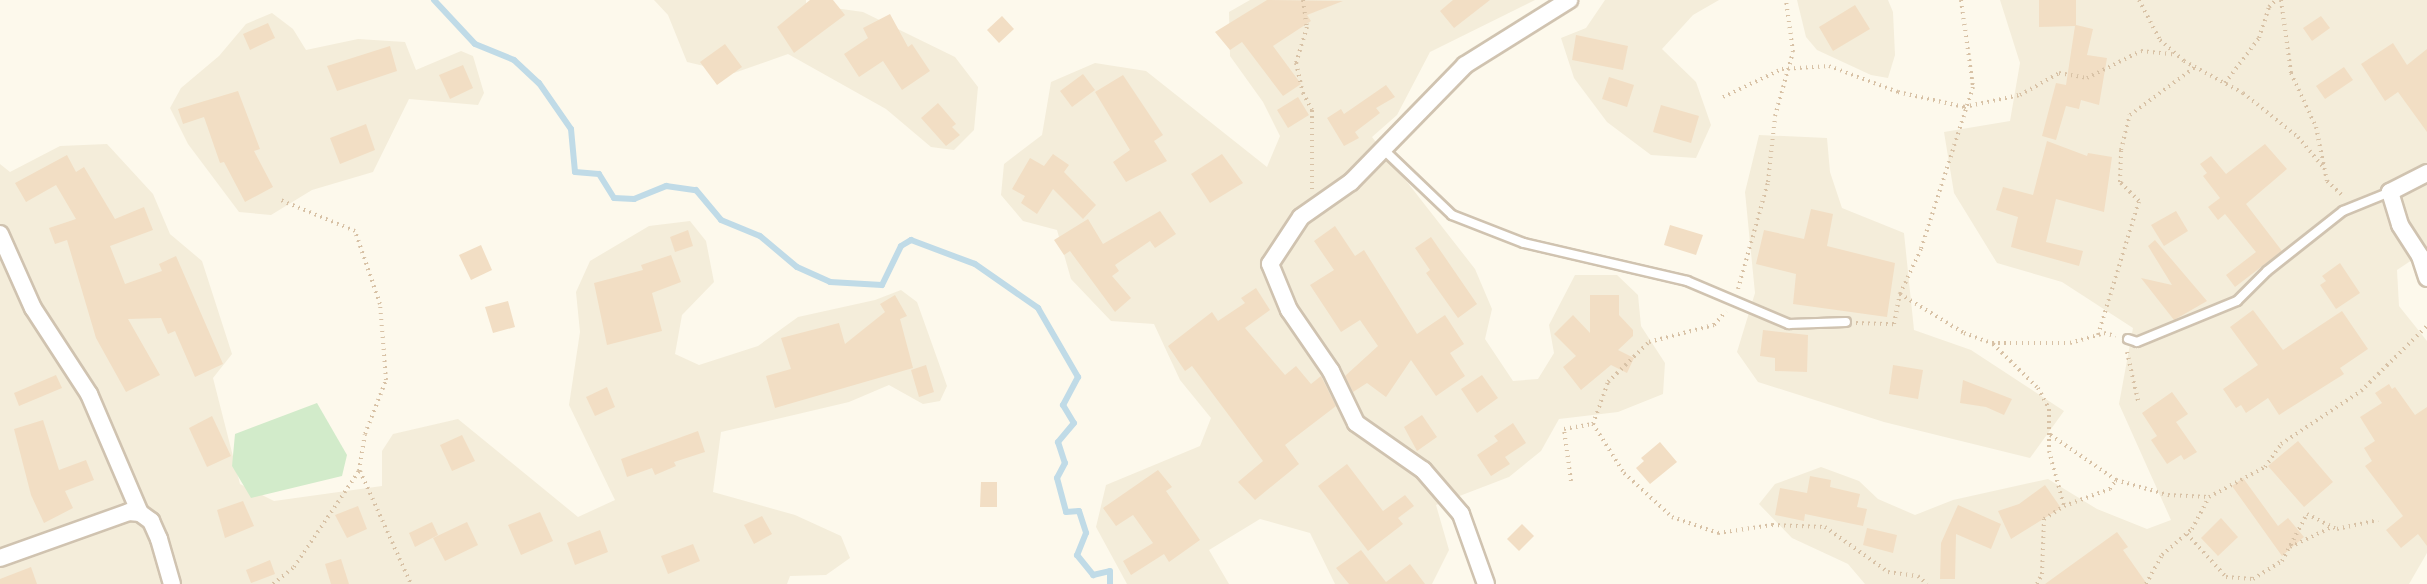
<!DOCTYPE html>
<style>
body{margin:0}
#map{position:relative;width:2427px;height:584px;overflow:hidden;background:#fdf9ec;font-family:"PT Sans Narrow",sans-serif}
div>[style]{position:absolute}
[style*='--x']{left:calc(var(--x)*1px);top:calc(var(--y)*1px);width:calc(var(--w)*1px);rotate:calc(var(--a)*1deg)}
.residential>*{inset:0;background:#f4edda}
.green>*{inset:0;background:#d2ebca}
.stream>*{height:6px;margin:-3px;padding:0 3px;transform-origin:3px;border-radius:3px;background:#c0dbe7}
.building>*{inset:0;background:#f2dec4}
.path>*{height:4px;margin-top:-2px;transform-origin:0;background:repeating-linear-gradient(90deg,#d8c2a6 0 1.5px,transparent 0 6px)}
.roads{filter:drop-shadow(2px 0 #d0c3b0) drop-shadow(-2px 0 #d0c3b0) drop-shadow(0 2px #d0c3b0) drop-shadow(0 -2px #d0c3b0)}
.lane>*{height:8px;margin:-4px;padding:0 4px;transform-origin:4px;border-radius:4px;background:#fff}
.street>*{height:16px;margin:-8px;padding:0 8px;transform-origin:8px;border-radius:8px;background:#fff}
span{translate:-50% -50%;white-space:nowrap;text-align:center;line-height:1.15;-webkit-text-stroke:6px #fffcf3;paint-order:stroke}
</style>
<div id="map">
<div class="residential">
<div style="clip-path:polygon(654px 0,806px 0,806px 4px,863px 12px,955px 57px,978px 87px,974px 130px,954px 150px,931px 147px,886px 109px,788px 54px,734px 73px,687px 62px,668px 15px)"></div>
<div style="clip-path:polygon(1250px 0,1535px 0,1430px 52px,1397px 115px,1372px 137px,1475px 269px,1492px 309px,1485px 339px,1513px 381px,1538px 379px,1554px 353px,1549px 325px,1575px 275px,1617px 275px,1638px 295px,1641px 326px,1665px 363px,1663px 394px,1618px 412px,1559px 419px,1541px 451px,1509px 477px,1436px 505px,1449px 550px,1432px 584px,1335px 584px,1310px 533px,1260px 519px,1209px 550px,1229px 584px,1127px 584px,1096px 527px,1106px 485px,1200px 446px,1211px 418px,1180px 380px,1154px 324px,1111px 321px,1071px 279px,1057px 230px,1023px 221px,1001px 195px,1004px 164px,1042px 135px,1051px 82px,1095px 63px,1146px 71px,1267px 167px,1280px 136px,1263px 102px,1230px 56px,1229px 12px)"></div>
<div style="clip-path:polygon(1605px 0,1719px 0,1693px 15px,1662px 49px,1696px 82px,1711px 125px,1696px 158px,1651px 155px,1607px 122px,1574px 78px,1561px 38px,1586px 28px)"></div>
<div style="clip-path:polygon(1797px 0,1888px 0,1893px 12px,1895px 55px,1888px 78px,1871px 75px,1817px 50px,1806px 37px)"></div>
<div style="clip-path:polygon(2000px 0,2427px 0,2427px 250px,2397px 270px,2399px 306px,2427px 341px,2427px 553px,2409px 584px,1865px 584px,1848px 564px,1792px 538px,1759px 504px,1775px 484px,1821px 467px,1859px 481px,1878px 499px,1915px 515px,1953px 500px,2048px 479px,2097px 509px,2147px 529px,2171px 520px,2119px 404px,2133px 328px,2062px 282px,1997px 263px,1954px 193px,1944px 132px,2010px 121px,2020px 63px)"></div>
<div style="clip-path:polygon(272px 13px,293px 29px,306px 50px,358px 39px,405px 42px,416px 70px,461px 51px,473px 56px,484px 93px,478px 105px,409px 99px,373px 172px,312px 190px,271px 215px,239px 212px,188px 144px,170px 108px,181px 88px,219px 56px,246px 24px)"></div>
<div style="clip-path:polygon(1759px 135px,1827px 138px,1830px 172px,1842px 208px,1904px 233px,1914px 330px,1971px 350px,2064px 411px,2030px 458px,1884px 422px,1758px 382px,1737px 352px,1755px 293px,1745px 192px)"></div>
<div style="clip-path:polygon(107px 144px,153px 194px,170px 234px,202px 261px,232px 354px,213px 378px,240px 484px,274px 501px,382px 486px,382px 451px,393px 434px,458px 419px,578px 517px,615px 500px,569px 405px,580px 332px,576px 292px,590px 261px,649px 226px,690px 221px,706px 241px,714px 282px,682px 315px,675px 354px,699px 365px,758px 346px,798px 317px,875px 300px,901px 290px,917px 302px,947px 386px,940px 401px,923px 404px,889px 385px,849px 402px,721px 432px,713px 492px,795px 515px,841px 536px,850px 558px,826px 575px,790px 576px,787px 584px,0 584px,0 164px,10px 172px,60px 146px)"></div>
</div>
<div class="green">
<div style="clip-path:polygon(317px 403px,347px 455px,342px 476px,251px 498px,232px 466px,235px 434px)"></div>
</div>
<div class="stream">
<div style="--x:434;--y:0;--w:60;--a:47"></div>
<div style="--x:475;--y:44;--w:42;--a:22.3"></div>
<div style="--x:514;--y:60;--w:34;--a:43"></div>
<div style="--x:539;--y:83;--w:56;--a:55.2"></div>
<div style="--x:571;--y:129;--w:43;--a:84.7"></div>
<div style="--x:575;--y:172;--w:24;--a:5"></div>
<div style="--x:599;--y:174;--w:28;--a:58"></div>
<div style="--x:614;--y:198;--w:20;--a:3"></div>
<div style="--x:634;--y:199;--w:35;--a:-22"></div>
<div style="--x:666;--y:186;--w:30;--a:8"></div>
<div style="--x:696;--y:190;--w:39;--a:50"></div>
<div style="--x:721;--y:220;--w:42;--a:22.3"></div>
<div style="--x:760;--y:236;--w:48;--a:40"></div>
<div style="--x:797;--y:267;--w:36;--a:24"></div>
<div style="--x:830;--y:282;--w:52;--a:3.3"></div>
<div style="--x:882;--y:285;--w:43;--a:-64"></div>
<div style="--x:901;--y:246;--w:12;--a:-31"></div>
<div style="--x:911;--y:240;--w:68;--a:20.6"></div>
<div style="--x:975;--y:264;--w:77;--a:34.9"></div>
<div style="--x:1038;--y:308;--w:80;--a:59.9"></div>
<div style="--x:1078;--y:377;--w:32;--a:118"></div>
<div style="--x:1063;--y:405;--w:21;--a:59"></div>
<div style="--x:1074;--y:423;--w:25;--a:130"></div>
<div style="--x:1058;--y:442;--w:22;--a:72"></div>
<div style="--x:1065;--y:463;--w:17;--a:118"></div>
<div style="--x:1057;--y:478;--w:35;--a:75"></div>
<div style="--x:1066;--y:512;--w:13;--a:-4"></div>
<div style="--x:1079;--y:511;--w:23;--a:72"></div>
<div style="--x:1086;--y:533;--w:24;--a:112"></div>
<div style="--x:1077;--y:555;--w:26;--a:51"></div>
<div style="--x:1093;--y:575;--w:17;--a:-13"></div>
<div style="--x:1110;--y:571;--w:13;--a:90"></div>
</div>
<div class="building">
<div style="clip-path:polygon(810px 0,833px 0,845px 15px,794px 53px,777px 27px)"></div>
<div style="clip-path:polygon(1267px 0,1343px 1px,1307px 15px,1311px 21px,1273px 46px,1301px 84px,1283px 96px,1242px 42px,1230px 50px,1215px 32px)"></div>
<div style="clip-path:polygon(1453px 0,1490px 0,1454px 28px,1440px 11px)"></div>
<div style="clip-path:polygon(2039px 0,2076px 0,2076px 25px,2093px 29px,2087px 55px,2107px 58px,2099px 105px,2081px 100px,2079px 109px,2066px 106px,2056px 140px,2042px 136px,2056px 83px,2066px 85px,2075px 26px,2039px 27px)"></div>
<div style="clip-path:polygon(1855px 5px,1870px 29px,1833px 51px,1819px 27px)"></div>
<div style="clip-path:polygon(890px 14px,908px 47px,912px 44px,930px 71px,902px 90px,883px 61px,859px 77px,844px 54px,868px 38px,863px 28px)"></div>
<div style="clip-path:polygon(1002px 16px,1014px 29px,999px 43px,987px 30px)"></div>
<div style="clip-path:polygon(2321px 16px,2330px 28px,2312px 41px,2303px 28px)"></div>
<div style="clip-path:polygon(268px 23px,275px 38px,250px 50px,243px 34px)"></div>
<div style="clip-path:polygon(1576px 35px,1628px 46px,1623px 70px,1572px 60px)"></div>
<div style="clip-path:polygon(2393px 43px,2407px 65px,2427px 49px,2427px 132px,2398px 92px,2385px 101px,2361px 64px)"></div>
<div style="clip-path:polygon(725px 44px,742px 67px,717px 85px,700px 62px)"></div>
<div style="clip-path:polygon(390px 46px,397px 71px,337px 91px,327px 66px)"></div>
<div style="clip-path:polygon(463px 65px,473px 88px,450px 99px,439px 75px)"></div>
<div style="clip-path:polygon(2344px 67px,2353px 80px,2325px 99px,2316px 86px)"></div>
<div style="clip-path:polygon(1083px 74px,1095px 90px,1072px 107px,1060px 91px)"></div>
<div style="clip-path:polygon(1123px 75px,1163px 135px,1154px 141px,1167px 161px,1126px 182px,1113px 162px,1130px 150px,1095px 92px)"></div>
<div style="clip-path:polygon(1609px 77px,1634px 85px,1627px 107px,1602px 99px)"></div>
<div style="clip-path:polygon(1386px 85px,1395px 97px,1376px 108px,1380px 113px,1355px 132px,1359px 138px,1344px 146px,1327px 118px,1341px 109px,1344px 114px)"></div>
<div style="clip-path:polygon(238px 91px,260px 149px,254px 151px,273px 187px,245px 202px,224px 162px,220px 163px,204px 117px,183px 124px,178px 109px)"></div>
<div style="clip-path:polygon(1298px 97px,1309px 115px,1288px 128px,1277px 110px)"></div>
<div style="clip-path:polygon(938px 103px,956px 124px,952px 127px,960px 135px,946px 146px,921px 118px)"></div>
<div style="clip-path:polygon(1661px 105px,1699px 116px,1691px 143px,1653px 132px)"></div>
<div style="clip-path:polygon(366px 124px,375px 150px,340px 164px,330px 138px)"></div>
<div style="clip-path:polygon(2047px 141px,2087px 156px,2088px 153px,2112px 157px,2104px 212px,2056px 199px,2046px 242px,2083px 251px,2079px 266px,2011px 247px,2018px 217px,1996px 210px,2003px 187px,2033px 195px)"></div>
<div style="clip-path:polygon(2265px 144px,2287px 169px,2246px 204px,2282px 251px,2235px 287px,2226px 275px,2256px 252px,2225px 214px,2218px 220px,2208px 207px,2220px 198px,2203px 176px,2207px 173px,2200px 164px,2211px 156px,2226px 174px)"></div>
<div style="clip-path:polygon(1053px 154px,1069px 165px,1064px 172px,1096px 205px,1083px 219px,1053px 189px,1037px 214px,1021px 203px,1025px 196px,1012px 189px,1030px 158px,1044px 166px)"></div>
<div style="clip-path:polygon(1222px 154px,1243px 183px,1210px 203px,1191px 174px)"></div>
<div style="clip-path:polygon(67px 155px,76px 172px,84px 167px,115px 219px,144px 207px,153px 230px,110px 246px,125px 284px,162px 271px,159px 264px,176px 256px,223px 364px,195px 377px,175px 331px,168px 334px,161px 318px,128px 319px,160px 375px,126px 392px,96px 338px,67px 240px,55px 244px,49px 228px,76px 219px,56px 185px,26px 202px,15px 183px)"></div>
<div style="clip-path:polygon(1811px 209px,1833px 214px,1827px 246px,1895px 263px,1887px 317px,1793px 304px,1796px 274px,1756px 264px,1764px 230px,1804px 239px)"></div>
<div style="clip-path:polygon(1160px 211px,1176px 234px,1155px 248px,1150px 241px,1115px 265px,1119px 271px,1112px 276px,1131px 298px,1115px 312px,1070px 251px,1064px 255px,1054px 240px,1088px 219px,1103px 244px)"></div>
<div style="clip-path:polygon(2176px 211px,2188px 231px,2164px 246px,2151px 225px)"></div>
<div style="clip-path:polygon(1670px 225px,1703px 235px,1696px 255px,1664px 245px)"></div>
<div style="clip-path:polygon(1335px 226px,1355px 256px,1364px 250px,1417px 334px,1445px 315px,1464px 344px,1450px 353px,1465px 376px,1436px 396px,1411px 360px,1386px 397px,1367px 383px,1353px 392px,1345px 376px,1378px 346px,1360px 320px,1341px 332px,1310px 285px,1334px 270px,1314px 241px)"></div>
<div style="clip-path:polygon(688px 230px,693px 246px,675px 252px,670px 237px)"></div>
<div style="clip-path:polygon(1431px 237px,1477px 304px,1458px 318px,1426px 273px,1430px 270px,1415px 248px)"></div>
<div style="clip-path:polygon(2155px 240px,2207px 301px,2174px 320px,2141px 278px,2172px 285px,2148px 246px)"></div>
<div style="clip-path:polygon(481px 245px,492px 270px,471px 280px,459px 255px)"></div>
<div style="clip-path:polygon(671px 255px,681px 282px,652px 293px,662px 331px,607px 345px,594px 283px,643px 270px,641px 265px)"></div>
<div style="clip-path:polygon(2340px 263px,2360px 293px,2336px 309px,2320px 285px,2326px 281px,2322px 276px)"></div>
<div style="clip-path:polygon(1256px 288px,1270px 310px,1245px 328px,1285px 375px,1296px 366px,1311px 384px,1321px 376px,1336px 406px,1285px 445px,1299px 464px,1255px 500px,1238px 482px,1263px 461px,1192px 366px,1185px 371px,1168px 346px,1212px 312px,1218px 321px,1245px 303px,1241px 298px)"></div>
<div style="clip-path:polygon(895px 295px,907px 316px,900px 319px,913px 368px,775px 408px,766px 376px,791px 369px,781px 338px,839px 323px,845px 344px,885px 312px,880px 304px)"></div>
<div style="clip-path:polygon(1590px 295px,1619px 295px,1619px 315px,1633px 330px,1633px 336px,1618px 350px,1634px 358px,1627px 373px,1611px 365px,1581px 390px,1563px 367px,1576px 356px,1554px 334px,1573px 315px,1590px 333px)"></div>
<div style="clip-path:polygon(508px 301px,515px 327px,493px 333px,485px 307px)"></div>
<div style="clip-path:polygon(2253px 310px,2283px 350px,2342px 311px,2368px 349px,2340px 368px,2344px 374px,2279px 415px,2268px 398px,2246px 413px,2241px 405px,2236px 408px,2223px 389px,2258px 365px,2230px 327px)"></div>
<div style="clip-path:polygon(1763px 330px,1808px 335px,1807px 372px,1775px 371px,1775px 358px,1760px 356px)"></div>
<div style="clip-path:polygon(926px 365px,934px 392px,919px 397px,911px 370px)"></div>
<div style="clip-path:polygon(1893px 365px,1923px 370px,1918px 399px,1889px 394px)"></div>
<div style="clip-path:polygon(56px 375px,62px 388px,19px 406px,14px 393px)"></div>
<div style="clip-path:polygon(1482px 375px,1498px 398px,1477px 413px,1461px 389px)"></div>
<div style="clip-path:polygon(1963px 380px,2012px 399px,2004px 415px,1986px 407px,1960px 403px)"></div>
<div style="clip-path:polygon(2389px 384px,2392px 389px,2395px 387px,2415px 415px,2427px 407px,2427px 546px,2418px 534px,2401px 548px,2386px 530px,2403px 516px,2365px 466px,2372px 461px,2364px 448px,2375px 441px,2360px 417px,2382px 403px,2375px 393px)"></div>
<div style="clip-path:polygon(607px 387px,615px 407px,595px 416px,586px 397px)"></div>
<div style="clip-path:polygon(2172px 392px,2188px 414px,2176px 422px,2197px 452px,2184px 460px,2181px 455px,2167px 464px,2151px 440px,2157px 436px,2142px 413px)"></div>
<div style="clip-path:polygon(1422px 415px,1437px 437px,1417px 451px,1404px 427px)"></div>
<div style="clip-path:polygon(212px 416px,231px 456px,207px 467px,189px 428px)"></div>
<div style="clip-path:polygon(43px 420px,59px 470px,86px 460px,94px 480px,65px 491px,73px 508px,44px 523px,31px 495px,14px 429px)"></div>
<div style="clip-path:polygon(1513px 423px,1526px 443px,1505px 457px,1510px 464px,1491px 476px,1477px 455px,1498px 441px,1494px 436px)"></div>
<div style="clip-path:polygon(698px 431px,705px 452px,674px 462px,676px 466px,655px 475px,652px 468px,627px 477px,621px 459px)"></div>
<div style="clip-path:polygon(462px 435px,475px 461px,452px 471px,440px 445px)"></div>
<div style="clip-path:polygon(2298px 441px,2333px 482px,2304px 507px,2268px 466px)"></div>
<div style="clip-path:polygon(1660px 442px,1677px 462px,1650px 484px,1636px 468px,1644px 461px,1641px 458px)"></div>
<div style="clip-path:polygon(1347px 464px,1383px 511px,1405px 495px,1414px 506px,1398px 518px,1403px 524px,1368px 551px,1318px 486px)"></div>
<div style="clip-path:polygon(1158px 470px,1172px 487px,1166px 491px,1200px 540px,1169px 562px,1164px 554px,1131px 575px,1123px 561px,1153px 543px,1133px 515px,1116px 526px,1103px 508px)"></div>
<div style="clip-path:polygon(1810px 476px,1831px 480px,1830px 487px,1860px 494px,1857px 507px,1867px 509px,1863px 526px,1805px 514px,1804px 521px,1775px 515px,1780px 488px,1807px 493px)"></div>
<div style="clip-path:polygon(2243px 478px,2278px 526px,2288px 518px,2304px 537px,2282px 556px,2232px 486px)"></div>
<div style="clip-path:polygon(981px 482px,997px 482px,997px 507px,980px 507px)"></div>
<div style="clip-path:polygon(2045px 485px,2061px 508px,2011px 539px,1998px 511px,2019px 504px)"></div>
<div style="clip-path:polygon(243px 501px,254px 526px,225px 538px,217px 510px)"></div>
<div style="clip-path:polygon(1958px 505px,2001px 524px,1991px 549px,1956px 534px,1955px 579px,1940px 579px,1941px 543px)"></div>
<div style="clip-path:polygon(358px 506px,367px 529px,347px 538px,335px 515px)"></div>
<div style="clip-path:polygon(540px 512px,553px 541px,521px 555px,508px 525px)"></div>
<div style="clip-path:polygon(762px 516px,772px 534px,754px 544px,744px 525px)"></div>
<div style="clip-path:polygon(2221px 518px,2238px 537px,2218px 556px,2201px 538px)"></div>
<div style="clip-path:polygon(432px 522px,438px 535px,415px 547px,409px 533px)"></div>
<div style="clip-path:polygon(467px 522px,478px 545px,445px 561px,433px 538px)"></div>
<div style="clip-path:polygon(1522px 524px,1534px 536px,1519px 551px,1507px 539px)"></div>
<div style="clip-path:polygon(1867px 528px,1897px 535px,1893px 553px,1863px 545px)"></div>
<div style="clip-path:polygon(600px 530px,608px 552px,575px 565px,567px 543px)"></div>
<div style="clip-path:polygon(2117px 532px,2128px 547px,2123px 550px,2147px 584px,2045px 584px)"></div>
<div style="clip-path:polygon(693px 544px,700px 561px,668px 574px,661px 556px)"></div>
<div style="clip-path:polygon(1361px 550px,1386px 582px,1410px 564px,1425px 584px,1349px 584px,1336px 568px)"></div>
<div style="clip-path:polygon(341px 559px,349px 584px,331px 584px,325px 564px)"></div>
<div style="clip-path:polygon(270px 560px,275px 574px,251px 583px,246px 570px)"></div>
<div style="clip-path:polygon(31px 567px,37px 584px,0 584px,0 579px)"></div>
</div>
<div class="path">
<div style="--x:1303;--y:0;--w:27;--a:82"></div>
<div style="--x:1307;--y:27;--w:38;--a:107"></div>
<div style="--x:1296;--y:63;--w:31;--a:77"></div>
<div style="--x:1303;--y:93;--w:19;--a:62"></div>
<div style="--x:1312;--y:110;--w:79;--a:90"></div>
<div style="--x:1961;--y:0;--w:88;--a:82.1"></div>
<div style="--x:1973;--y:87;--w:170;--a:107.8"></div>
<div style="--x:1921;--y:249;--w:50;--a:115"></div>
<div style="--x:1900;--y:294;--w:75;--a:31.4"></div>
<div style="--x:1964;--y:333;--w:30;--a:20"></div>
<div style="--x:1992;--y:343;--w:78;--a:0"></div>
<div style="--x:2070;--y:343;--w:35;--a:-16"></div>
<div style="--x:2104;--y:333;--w:12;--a:14"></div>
<div style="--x:2139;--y:0;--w:45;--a:62.3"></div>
<div style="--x:2160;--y:40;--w:32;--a:41"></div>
<div style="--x:2184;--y:61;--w:67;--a:28.5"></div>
<div style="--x:2243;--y:93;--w:70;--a:38.7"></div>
<div style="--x:2298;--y:137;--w:40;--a:50"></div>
<div style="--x:2281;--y:0;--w:74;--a:82.2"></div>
<div style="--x:2291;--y:73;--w:60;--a:65.2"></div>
<div style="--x:2316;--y:127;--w:55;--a:78.5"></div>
<div style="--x:2327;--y:181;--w:23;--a:43"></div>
<div style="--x:2225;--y:83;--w:56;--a:-52.9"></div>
<div style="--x:2259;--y:38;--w:33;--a:-72"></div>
<div style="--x:2269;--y:7;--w:10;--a:-45"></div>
<div style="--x:1723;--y:97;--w:65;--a:-25.4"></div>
<div style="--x:1782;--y:69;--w:47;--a:-3.7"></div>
<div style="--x:1829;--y:66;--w:74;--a:20.6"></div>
<div style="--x:1898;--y:92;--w:68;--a:12.8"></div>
<div style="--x:1964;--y:107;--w:57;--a:-12.1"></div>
<div style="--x:2020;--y:95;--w:45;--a:-29.4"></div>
<div style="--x:2059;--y:73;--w:28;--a:10"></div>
<div style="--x:2087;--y:78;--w:60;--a:-26.6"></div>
<div style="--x:2141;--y:51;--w:36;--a:6"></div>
<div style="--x:1738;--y:289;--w:111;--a:-74.3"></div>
<div style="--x:1768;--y:182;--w:66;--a:-83.9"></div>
<div style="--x:1775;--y:116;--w:66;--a:-74.3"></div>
<div style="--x:1793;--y:52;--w:52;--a:-97.7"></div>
<div style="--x:1856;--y:323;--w:38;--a:2"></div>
<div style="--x:1894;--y:324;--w:31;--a:-79"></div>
<div style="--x:2098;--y:335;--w:140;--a:-73"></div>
<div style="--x:2139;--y:201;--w:27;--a:-135"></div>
<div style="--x:2120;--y:182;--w:32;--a:-88"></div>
<div style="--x:2121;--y:150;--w:36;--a:-76"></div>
<div style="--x:2130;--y:115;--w:81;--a:-36.4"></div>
<div style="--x:1993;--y:344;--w:63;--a:44.4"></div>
<div style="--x:2038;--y:388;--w:24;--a:62"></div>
<div style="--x:2049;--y:409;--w:42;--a:90"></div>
<div style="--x:2049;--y:451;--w:57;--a:74.7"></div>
<div style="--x:2127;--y:352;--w:50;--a:77.3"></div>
<div style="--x:1593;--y:424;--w:58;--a:57.7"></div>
<div style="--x:1624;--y:473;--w:65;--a:42.5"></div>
<div style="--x:1672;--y:517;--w:49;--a:19.2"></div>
<div style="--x:1718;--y:533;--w:55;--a:-8.4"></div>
<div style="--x:1772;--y:525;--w:53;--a:2.2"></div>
<div style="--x:1825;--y:527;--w:77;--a:35.5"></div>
<div style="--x:1888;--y:572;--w:30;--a:8"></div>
<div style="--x:1918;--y:576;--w:12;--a:42"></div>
<div style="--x:360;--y:471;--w:124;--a:65.7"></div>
<div style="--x:2116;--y:480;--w:54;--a:16.1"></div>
<div style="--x:2168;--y:495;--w:41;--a:2.8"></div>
<div style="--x:1571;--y:481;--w:52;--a:-97.7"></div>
<div style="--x:1564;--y:429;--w:29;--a:-10"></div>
<div style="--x:1593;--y:424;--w:45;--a:-70.3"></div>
<div style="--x:1608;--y:382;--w:57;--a:-44.3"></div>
<div style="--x:1649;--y:342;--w:67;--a:-14.7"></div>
<div style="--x:1714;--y:325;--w:18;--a:-49"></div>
<div style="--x:2187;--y:534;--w:58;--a:47.8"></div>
<div style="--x:2226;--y:577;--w:27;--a:4"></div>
<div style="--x:2253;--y:579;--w:34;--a:-32"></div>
<div style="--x:2282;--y:561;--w:53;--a:-62"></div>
<div style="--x:2307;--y:514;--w:34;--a:27"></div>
<div style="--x:2337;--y:529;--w:42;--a:-12.4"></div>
<div style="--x:2290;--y:547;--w:47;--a:-25.5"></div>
<div style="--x:273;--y:584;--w:27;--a:-39"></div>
<div style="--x:294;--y:567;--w:116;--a:-55.9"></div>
<div style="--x:359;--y:471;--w:37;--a:-81"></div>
<div style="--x:365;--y:434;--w:58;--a:-68.7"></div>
<div style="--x:386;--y:380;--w:76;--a:-94.5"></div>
<div style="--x:380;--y:304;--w:77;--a:-108.9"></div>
<div style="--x:355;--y:231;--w:83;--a:-157.4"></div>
<div style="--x:2037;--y:584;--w:11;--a:-63"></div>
<div style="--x:2042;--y:574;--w:55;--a:-87.9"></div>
<div style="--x:2044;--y:519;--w:24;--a:-33"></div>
<div style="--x:2064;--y:506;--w:49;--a:-20.3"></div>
<div style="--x:2110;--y:489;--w:11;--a:-56"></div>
<div style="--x:2116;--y:480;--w:81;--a:-145.5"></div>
<div style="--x:2146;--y:584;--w:33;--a:-61"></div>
<div style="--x:2162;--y:555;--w:40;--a:-41"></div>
<div style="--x:2192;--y:529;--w:36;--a:-62"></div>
<div style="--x:2209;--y:497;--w:64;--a:-28.2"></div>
<div style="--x:2265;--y:467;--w:28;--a:-55"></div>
<div style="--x:2281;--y:444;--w:96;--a:-33.5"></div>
<div style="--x:2361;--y:391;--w:93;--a:-44.6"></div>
</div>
<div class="roads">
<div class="lane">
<div style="--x:1384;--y:150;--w:94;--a:43.7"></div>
<div style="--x:1452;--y:215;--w:77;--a:21.3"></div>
<div style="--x:1524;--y:243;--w:167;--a:13.1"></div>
<div style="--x:1687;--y:281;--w:111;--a:22.9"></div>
<div style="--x:1789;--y:324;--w:57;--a:-2"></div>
<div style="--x:2128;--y:339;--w:9;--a:18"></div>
<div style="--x:2137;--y:342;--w:108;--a:-22.3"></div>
<div style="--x:2237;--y:301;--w:42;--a:-45"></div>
<div style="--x:2267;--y:271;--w:97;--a:-38.3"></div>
<div style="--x:2343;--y:211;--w:51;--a:-22"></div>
</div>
<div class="street">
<div style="--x:2427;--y:173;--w:42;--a:152.8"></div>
<div style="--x:2390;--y:192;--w:34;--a:73"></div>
<div style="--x:2400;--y:225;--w:37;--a:57"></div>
<div style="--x:2420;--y:256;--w:23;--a:72"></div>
<div style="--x:0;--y:234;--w:81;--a:66"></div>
<div style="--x:33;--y:308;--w:103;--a:56.9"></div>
<div style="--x:89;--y:394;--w:129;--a:66.8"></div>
<div style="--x:0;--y:558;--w:137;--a:-19.6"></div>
<div style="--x:129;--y:512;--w:11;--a:5"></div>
<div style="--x:140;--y:513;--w:14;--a:36"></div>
<div style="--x:151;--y:521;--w:20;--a:66"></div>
<div style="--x:159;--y:539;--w:47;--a:73.9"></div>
<div style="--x:1486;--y:584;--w:74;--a:-109.7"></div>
<div style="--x:1461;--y:514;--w:58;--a:-130.8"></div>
<div style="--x:1423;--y:470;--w:82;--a:-145"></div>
<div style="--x:1356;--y:423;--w:58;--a:-115.7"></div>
<div style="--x:1331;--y:371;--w:74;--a:-124.5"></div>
<div style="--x:1289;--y:310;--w:50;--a:-112.4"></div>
<div style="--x:1270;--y:264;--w:56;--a:-56.6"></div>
<div style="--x:1301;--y:217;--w:61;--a:-35"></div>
<div style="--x:1351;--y:182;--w:163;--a:-45.7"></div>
<div style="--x:1465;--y:65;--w:123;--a:-32"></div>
</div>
</div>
</div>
